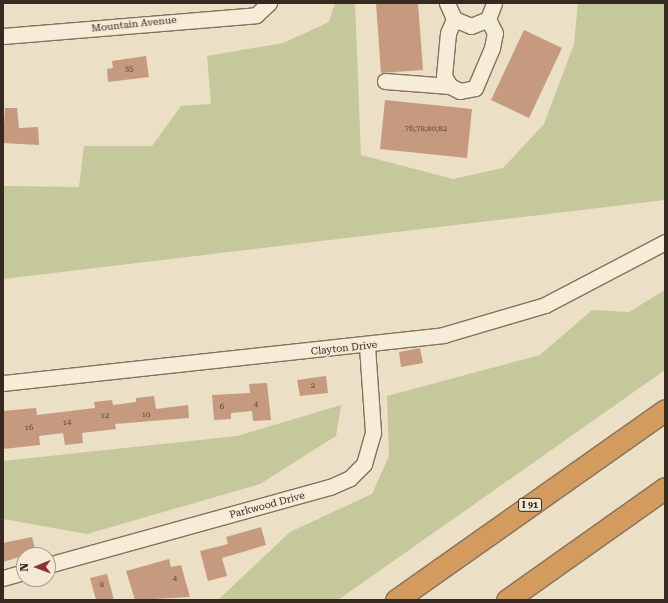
<!DOCTYPE html>
<style>
body{margin:0}
#map{position:relative;width:668px;height:603px;overflow:hidden;background:#ebdfc6;font-family:"Roboto Serif",serif}
div>[style]{position:absolute}
[style*='--x']{left:calc(var(--x)*1px);top:calc(var(--y)*1px);width:calc(var(--w)*1px);rotate:calc(var(--a)*1deg)}
.green>*{inset:0;background:#c4c89b}
.building>*{inset:0;background:#c69a7f}
.roads{filter:drop-shadow(1px 0 #85715d) drop-shadow(-1px 0 #85715d) drop-shadow(0 1px #85715d) drop-shadow(0 -1px #85715d)}
.minor>*{height:15px;margin:-7.5px;padding:0 7.5px;transform-origin:7.5px;border-radius:7.5px;background:#f6edd9}
.highway>*{height:21px;margin:-10.5px;padding:0 10.5px;transform-origin:10.5px;border-radius:10.5px;background:#d39c5e}
span{translate:-50% -50%;white-space:nowrap;text-align:center;line-height:1.15;-webkit-text-stroke:3px #f3e9d5;paint-order:stroke}
.number-label{font-size:8px;color:#5a4638}
.number-label span{-webkit-text-stroke-width:0}
.shield-label span{padding:1px 3px;background:#f3e9d5;border:1px solid;border-radius:3px;-webkit-text-stroke-width:0}
.shield-label{font-size:9px;color:#362a20;font-weight:700}
.street-label{font-size:10px;color:#362a20}
.frame{position:absolute;inset:0;border:4px solid #362a20;pointer-events:none}
.north{position:absolute;left:16px;top:547px;width:40px;height:40px;box-sizing:border-box;background:#f3e9d5;border:1px solid #a79d8d;border-radius:50%;rotate:269deg;font-size:11px;font-weight:700;line-height:16px;text-align:center;color:#362a20}
.north::after{content:'';display:block;margin:auto;width:14px;height:18px;background:#8f3235;clip-path:polygon(50% 0,100% 100%,50% 72%,0 100%)}
</style>
<div id="map">
<div class="green">
<div style="clip-path:polygon(335px 3px,355px 3px,361px 155px,453px 179px,503px 168px,544px 124px,574px 44px,578px 3px,665px 3px,665px 200px,3px 279px,3px 186px,79px 187px,84px 146px,152px 146px,181px 106px,211px 104px,207px 56px,283px 43px,329px 22px)"></div>
<div style="clip-path:polygon(665px 290px,665px 370px,338px 600px,218px 600px,290px 532px,372px 494px,389px 456px,387px 396px,540px 355px,592px 310px,629px 312px)"></div>
<div style="clip-path:polygon(341px 405px,336px 436px,260px 484px,87px 534px,3px 519px,3px 461px,237px 436px)"></div>
</div>
<div class="building">
<div style="clip-path:polygon(376px 3px,418px 3px,423px 70px,381px 73px)"></div>
<div style="clip-path:polygon(524px 30px,562px 48px,529px 118px,491px 100px)"></div>
<div style="clip-path:polygon(146px 56px,149px 77px,108px 82px,107px 69px,113px 68px,112px 61px)"></div>
<div style="clip-path:polygon(385px 100px,472px 109px,467px 158px,380px 149px)"></div>
<div style="clip-path:polygon(5px 108px,17px 108px,19px 128px,38px 127px,39px 145px,3px 143px)"></div>
<div style="clip-path:polygon(420px 348px,423px 363px,401px 367px,399px 352px)"></div>
<div style="clip-path:polygon(326px 376px,328px 393px,300px 396px,297px 380px)"></div>
<div style="clip-path:polygon(267px 383px,271px 420px,253px 421px,252px 411px,231px 413px,231px 419px,214px 420px,212px 395px,250px 393px,249px 384px)"></div>
<div style="clip-path:polygon(154px 396px,156px 409px,188px 405px,189px 418px,115px 424px,116px 429px,82px 433px,83px 443px,65px 445px,63px 433px,39px 436px,40px 445px,3px 449px,3px 411px,36px 408px,37px 415px,95px 408px,94px 402px,112px 400px,113px 405px,136px 402px,136px 398px)"></div>
<div style="clip-path:polygon(261px 527px,266px 545px,222px 558px,227px 576px,208px 581px,200px 551px,228px 544px,226px 537px)"></div>
<div style="clip-path:polygon(32px 537px,36px 552px,3px 562px,3px 543px)"></div>
<div style="clip-path:polygon(169px 559px,171px 567px,181px 565px,190px 597px,135px 600px,126px 571px)"></div>
<div style="clip-path:polygon(107px 574px,114px 600px,96px 600px,90px 578px)"></div>
</div>
<div class="roads">
<div class="minor">
<div style="--x:447;--y:3;--w:17;--a:66"></div>
<div style="--x:454;--y:19;--w:18;--a:22"></div>
<div style="--x:471;--y:26;--w:18;--a:-22"></div>
<div style="--x:488;--y:19;--w:17;--a:-69"></div>
<div style="--x:454;--y:19;--w:15;--a:113"></div>
<div style="--x:448;--y:33;--w:43;--a:95.3"></div>
<div style="--x:444;--y:76;--w:12;--a:59"></div>
<div style="--x:450;--y:86;--w:11;--a:27"></div>
<div style="--x:460;--y:91;--w:15;--a:-11"></div>
<div style="--x:475;--y:88;--w:43;--a:-67"></div>
<div style="--x:492;--y:48;--w:15;--a:-79"></div>
<div style="--x:495;--y:33;--w:16;--a:-117"></div>
<div style="--x:3;--y:36;--w:254;--a:-4.7"></div>
<div style="--x:256;--y:15;--w:18;--a:-43"></div>
<div style="--x:385;--y:81;--w:65;--a:4.4"></div>
<div style="--x:3;--y:383;--w:443;--a:-6.2"></div>
<div style="--x:443;--y:335;--w:106;--a:-16.4"></div>
<div style="--x:545;--y:305;--w:136;--a:-27.7"></div>
<div style="--x:48;--y:565;--w:293;--a:-15.5"></div>
<div style="--x:330;--y:487;--w:22;--a:-24"></div>
<div style="--x:350;--y:478;--w:20;--a:-45"></div>
<div style="--x:364;--y:464;--w:33;--a:-74"></div>
<div style="--x:373;--y:432;--w:86;--a:-94"></div>
<div style="--x:3;--y:578;--w:22;--a:-16"></div>
</div>
<div class="highway">
<div style="--x:396;--y:600;--w:329;--a:-35.2"></div>
<div style="--x:507;--y:600;--w:194;--a:-35.3"></div>
</div>
</div>
<div class="number-label">
<span style="left:129px;top:69px">35</span>
<span style="left:426px;top:129px">76;78;80;82</span>
<span style="left:313px;top:386px">2</span>
<span style="left:256px;top:405px">4</span>
<span style="left:222px;top:407px">6</span>
<span style="left:146px;top:415px">10</span>
<span style="left:105px;top:416px">12</span>
<span style="left:67px;top:423px">14</span>
<span style="left:29px;top:428px">16</span>
<span style="left:175px;top:579px">4</span>
<span style="left:102px;top:585px">8</span>
</div>
<div class="shield-label">
<span style="left:530px;top:505px">I 91</span>
</div>
<div class="street-label">
<span style="left:134px;top:24px;rotate:-6deg">Mountain Avenue</span>
<span style="left:344px;top:348px;rotate:-6deg">Clayton Drive</span>
<span style="left:267px;top:505px;rotate:-15deg">Parkwood Drive</span>
</div>
<div class="frame"></div>
<div class="north">N</div>
</div>
